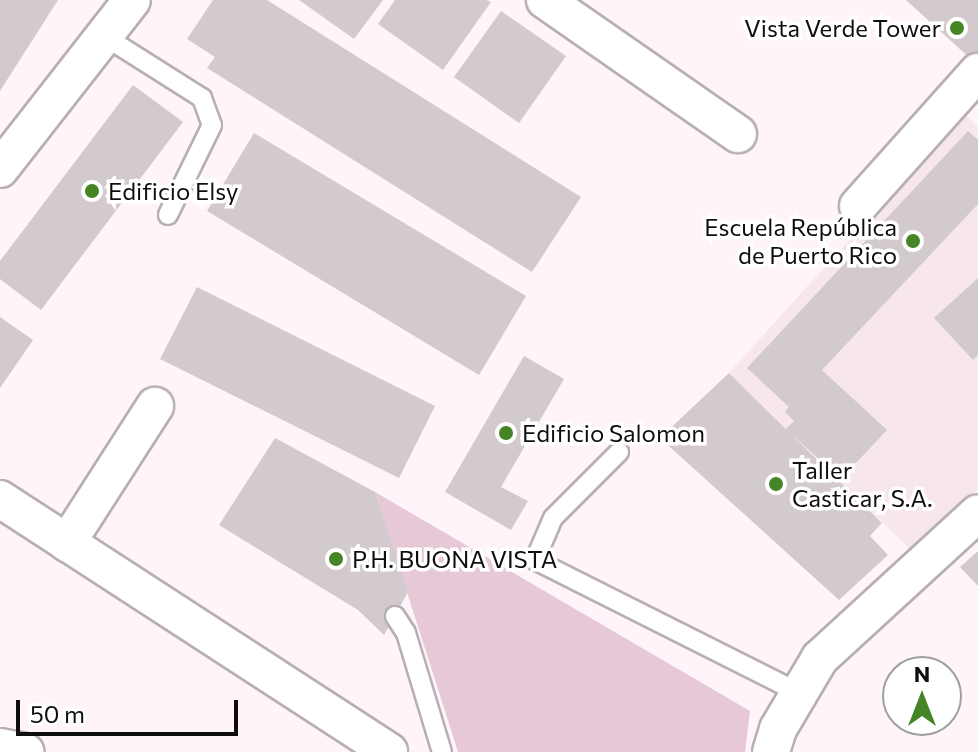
<!DOCTYPE html>
<meta charset="utf-8">
<style>
body{margin:0}
#map{position:relative;width:978px;height:752px;overflow:hidden;background:#fef4f9;font-family:Commissioner,sans-serif}
div>[style]{position:absolute}
[style*='--x']{left:calc(var(--x)*1px);top:calc(var(--y)*1px);width:calc(var(--w)*1px);rotate:calc(var(--a)*1deg)}
.built>*{inset:0;background:#f7e6ee}
.green>*{inset:0;background:#e7c8d7}
.building>*{inset:0;background:#d3cace}
.roads{filter:drop-shadow(2px 0 #b8afb4) drop-shadow(-2px 0 #b8afb4) drop-shadow(0 2px #b8afb4) drop-shadow(0 -2px #b8afb4)}
.service>*{height:18px;margin:-9px;padding:0 9px;transform-origin:9px;border-radius:9px;background:#fff}
.minor>*{height:36px;margin:-18px;padding:0 18px;transform-origin:18px;border-radius:18px;background:#fff}
.dots>*{width:22px;height:22px;translate:-50% -50%;box-sizing:border-box;border:4px solid #fff;border-radius:50%}
span{translate:-50% -50%;white-space:nowrap;text-align:center;line-height:1.15;-webkit-text-stroke:7px #fff;paint-order:stroke}
.poi-label{font-size:24px;color:#100d0e}
.right{translate:-100% -50%;text-align:right}
.left{translate:0 -50%;text-align:left}
.north{position:absolute;left:882px;top:656px;width:80px;height:80px;box-sizing:border-box;background:#fff;border:2px solid #9f9e9f;border-radius:50%;rotate:0deg;font-size:22px;font-weight:700;line-height:32px;text-align:center;color:#100d0e}
.north::after{content:'';display:block;margin:auto;width:28px;height:36px;background:#458525;clip-path:polygon(50% 0,100% 100%,50% 72%,0 100%)}
.scale{position:absolute;left:16px;top:700px;width:222px;height:36px;box-sizing:border-box;border:4px solid #100d0e;border-top:0;padding-left:10px;font-size:24px;line-height:28px;white-space:nowrap;color:#100d0e;-webkit-text-stroke:6px #fff;paint-order:stroke}
</style>
<div id="map">
<div class="built">
<div style="clip-path:polygon(964px 113px,978px 127px,978px 489px,911px 550px,729px 373px)"></div>
</div>
<div class="green">
<div style="clip-path:polygon(375px 492px,750px 711px,745px 752px,458px 752px)"></div>
</div>
<div class="building">
<div style="clip-path:polygon(0 0,58px 0,0 91px)"></div>
<div style="clip-path:polygon(213px 0,267px 0,581px 197px,532px 272px,207px 68px,215px 57px,187px 39px)"></div>
<div style="clip-path:polygon(299px 0,383px 0,354px 39px)"></div>
<div style="clip-path:polygon(395px 0,487px 0,491px 2px,443px 70px,378px 24px)"></div>
<div style="clip-path:polygon(906px 0,978px 0,978px 56px,973px 61px)"></div>
<div style="clip-path:polygon(501px 11px,566px 56px,519px 123px,454px 77px)"></div>
<div style="clip-path:polygon(133px 85px,183px 122px,41px 310px,0 279px,0 261px)"></div>
<div style="clip-path:polygon(968px 131px,978px 140px,978px 204px,822px 370px,887px 430px,841px 479px,791px 434px,882px 523px,870px 536px,888px 555px,839px 600px,660px 438px,729px 373px,786px 429px,794px 421px,785px 412px,789px 407px,747px 368px)"></div>
<div style="clip-path:polygon(254px 133px,526px 296px,479px 375px,207px 211px)"></div>
<div style="clip-path:polygon(978px 278px,978px 355px,973px 360px,934px 318px)"></div>
<div style="clip-path:polygon(197px 287px,435px 406px,399px 478px,160px 359px)"></div>
<div style="clip-path:polygon(0 317px,33px 340px,0 388px)"></div>
<div style="clip-path:polygon(524px 356px,564px 379px,501px 487px,528px 501px,511px 530px,445px 492px)"></div>
<div style="clip-path:polygon(275px 438px,375px 492px,408px 592px,384px 635px,358px 610px,219px 525px)"></div>
<div style="clip-path:polygon(978px 551px,978px 586px,960px 567px)"></div>
</div>
<div class="roads">
<div class="service">
<div style="--x:104;--y:36;--w:116;--a:32.3"></div>
<div style="--x:202;--y:98;--w:29;--a:70"></div>
<div style="--x:212;--y:125;--w:100;--a:116.1"></div>
<div style="--x:619;--y:452;--w:93;--a:135"></div>
<div style="--x:553;--y:518;--w:46;--a:113.2"></div>
<div style="--x:535;--y:560;--w:294;--a:26.7"></div>
<div style="--x:395;--y:616;--w:20;--a:57"></div>
<div style="--x:406;--y:633;--w:124;--a:73.2"></div>
</div>
<div class="minor">
<div style="--x:545;--y:0;--w:235;--a:34.8"></div>
<div style="--x:0;--y:169;--w:214;--a:-52"></div>
<div style="--x:858;--y:206;--w:180;--a:-48.2"></div>
<div style="--x:0;--y:499;--w:464;--a:33"></div>
<div style="--x:67;--y:543;--w:163;--a:-57.3"></div>
<div style="--x:0;--y:747;--w:26;--a:11"></div>
<div style="--x:771;--y:752;--w:24;--a:-73"></div>
<div style="--x:778;--y:729;--w:82;--a:-59.4"></div>
<div style="--x:820;--y:658;--w:214;--a:-42.5"></div>
</div>
</div>
<div class="dots">
<div style="left:957px;top:28px;background:#458525"></div>
<div style="left:92px;top:191px;background:#458525"></div>
<div style="left:913px;top:241px;background:#458525"></div>
<div style="left:506px;top:433px;background:#458525"></div>
<div style="left:776px;top:484px;background:#458525"></div>
<div style="left:336px;top:559px;background:#458525"></div>
</div>
<div class="poi-label">
<span class="right" style="left:941px;top:28px">Vista Verde Tower</span>
<span class="left" style="left:108px;top:191px">Edificio Elsy</span>
<span class="right" style="left:897px;top:241px">Escuela República<br>de Puerto Rico</span>
<span class="left" style="left:522px;top:433px">Edificio Salomon</span>
<span class="left" style="left:792px;top:484px">Taller<br>Casticar, S.A.</span>
<span class="left" style="left:352px;top:559px">P.H. BUONA VISTA</span>
</div>
<div class="north">N</div>
<div class="scale">50 m</div>
</div>
